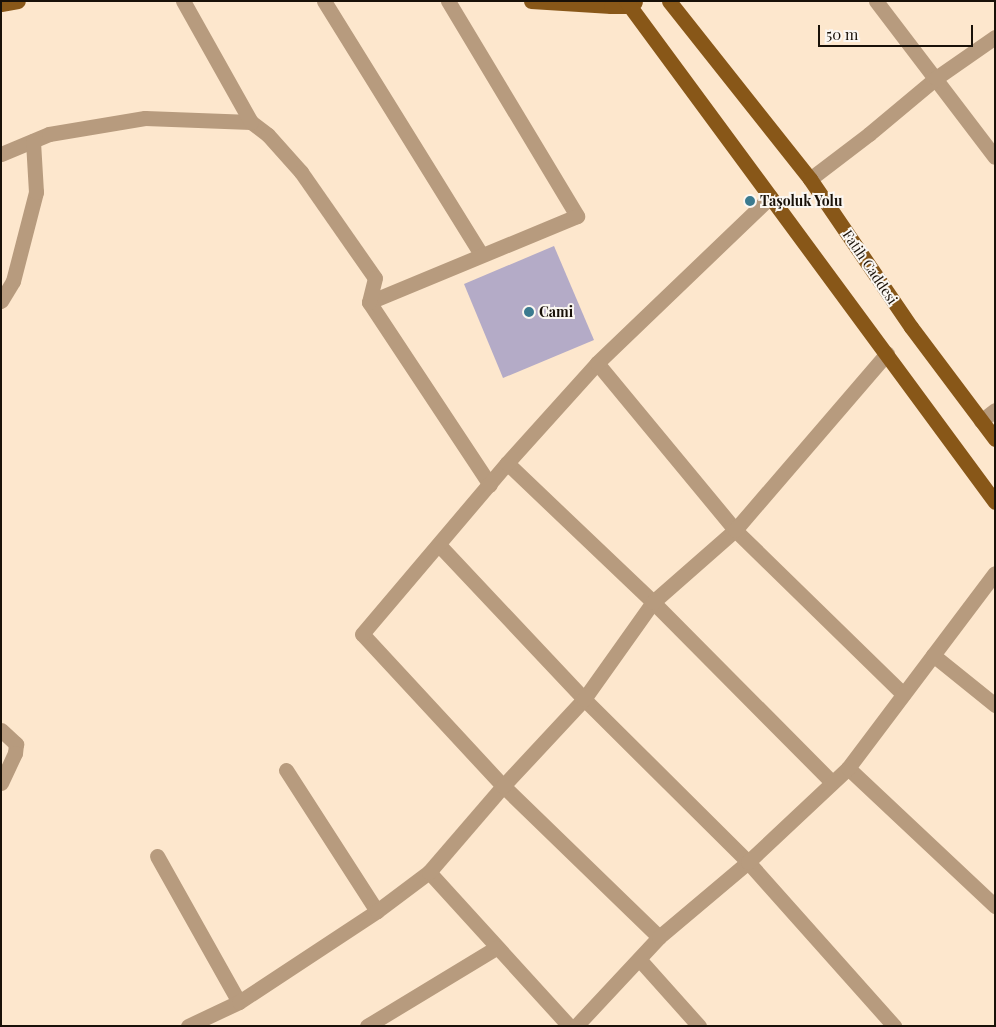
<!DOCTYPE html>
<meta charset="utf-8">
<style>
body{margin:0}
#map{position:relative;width:996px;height:1027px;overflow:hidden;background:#fde7cd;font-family:"Playfair Display",serif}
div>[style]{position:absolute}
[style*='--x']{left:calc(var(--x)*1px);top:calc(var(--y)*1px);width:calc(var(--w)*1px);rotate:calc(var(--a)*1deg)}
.building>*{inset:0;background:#b4abc7}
.minor>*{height:15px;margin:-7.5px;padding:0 7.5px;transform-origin:7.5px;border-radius:7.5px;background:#b79b7e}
.major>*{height:15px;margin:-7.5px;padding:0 7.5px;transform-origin:7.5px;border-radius:7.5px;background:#885718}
.dots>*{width:14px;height:14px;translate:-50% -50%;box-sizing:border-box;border:2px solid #fbf7f2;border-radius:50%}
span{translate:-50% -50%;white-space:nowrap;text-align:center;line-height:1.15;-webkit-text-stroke:4px #fbf7f2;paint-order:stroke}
.poi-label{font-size:14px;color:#191108;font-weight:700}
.left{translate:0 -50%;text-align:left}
.street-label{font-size:14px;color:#191108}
.frame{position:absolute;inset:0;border:2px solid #191108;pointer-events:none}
.scale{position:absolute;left:818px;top:25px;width:155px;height:22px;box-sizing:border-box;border:2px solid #191108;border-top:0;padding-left:6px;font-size:15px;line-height:18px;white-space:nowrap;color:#191108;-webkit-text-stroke:4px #fbf7f2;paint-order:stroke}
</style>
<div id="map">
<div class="building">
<div style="clip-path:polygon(554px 246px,594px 340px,503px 378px,464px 284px)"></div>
</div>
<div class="minor">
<div style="--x:324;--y:1;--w:298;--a:58.2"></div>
<div style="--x:448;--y:1;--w:251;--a:59"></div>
<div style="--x:577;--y:216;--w:225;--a:157.5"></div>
<div style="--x:369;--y:302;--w:219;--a:56.5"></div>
<div style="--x:876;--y:1;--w:196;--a:52.7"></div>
<div style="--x:251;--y:122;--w:21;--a:37"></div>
<div style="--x:268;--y:135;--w:50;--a:48.3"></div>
<div style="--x:301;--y:172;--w:129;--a:55.1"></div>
<div style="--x:375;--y:278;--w:25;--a:104"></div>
<div style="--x:1;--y:154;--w:52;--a:-22.6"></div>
<div style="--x:49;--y:134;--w:97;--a:-9.5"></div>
<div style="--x:145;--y:118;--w:106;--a:2.2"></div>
<div style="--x:251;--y:122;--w:139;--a:-119.3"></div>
<div style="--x:810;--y:179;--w:74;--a:-37.3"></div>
<div style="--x:869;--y:134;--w:87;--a:-39.9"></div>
<div style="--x:936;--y:78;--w:72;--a:-34.8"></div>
<div style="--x:1;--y:301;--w:23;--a:-59"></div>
<div style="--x:13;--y:281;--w:92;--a:-75.5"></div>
<div style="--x:36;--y:192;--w:51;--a:-93.4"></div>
<div style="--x:597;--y:363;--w:217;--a:50.4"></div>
<div style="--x:735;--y:530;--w:235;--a:44.3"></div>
<div style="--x:981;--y:421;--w:18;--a:-38"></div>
<div style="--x:507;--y:463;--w:202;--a:43.6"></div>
<div style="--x:653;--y:602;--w:254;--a:45.2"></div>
<div style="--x:439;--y:545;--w:212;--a:46.7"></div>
<div style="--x:584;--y:699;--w:231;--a:44.8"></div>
<div style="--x:748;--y:862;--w:220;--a:48.3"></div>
<div style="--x:933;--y:655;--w:80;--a:38.9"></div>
<div style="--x:1;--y:730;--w:21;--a:43"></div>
<div style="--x:16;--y:744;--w:9;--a:96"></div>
<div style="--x:15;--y:753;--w:33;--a:115"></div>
<div style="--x:848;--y:768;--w:202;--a:43.2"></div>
<div style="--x:286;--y:770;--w:168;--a:57.2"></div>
<div style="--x:157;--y:856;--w:167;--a:60.7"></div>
<div style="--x:429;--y:872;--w:208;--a:47.7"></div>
<div style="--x:659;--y:937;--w:217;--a:-135.9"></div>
<div style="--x:503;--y:786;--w:207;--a:-132.8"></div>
<div style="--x:362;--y:634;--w:224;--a:-49.7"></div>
<div style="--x:507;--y:463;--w:135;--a:-48"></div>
<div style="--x:597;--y:363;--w:240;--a:-43.8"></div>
<div style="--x:639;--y:959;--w:90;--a:48.2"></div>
<div style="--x:188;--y:1026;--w:56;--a:-25.2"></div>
<div style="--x:239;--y:1002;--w:165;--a:-33.4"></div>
<div style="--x:377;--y:911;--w:65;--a:-36.9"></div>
<div style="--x:429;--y:872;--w:113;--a:-49.3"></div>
<div style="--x:503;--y:786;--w:119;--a:-47"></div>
<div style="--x:584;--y:699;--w:119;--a:-54.6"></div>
<div style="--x:653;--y:602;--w:109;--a:-41.3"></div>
<div style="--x:735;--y:530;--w:233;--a:-49.3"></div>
<div style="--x:367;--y:1026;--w:151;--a:-31.2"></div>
<div style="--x:576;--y:1026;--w:122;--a:-47"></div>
<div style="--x:659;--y:937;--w:116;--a:-40.1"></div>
<div style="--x:748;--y:862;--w:137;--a:-43.2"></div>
<div style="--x:848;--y:768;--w:244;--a:-53"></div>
</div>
<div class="major">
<div style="--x:531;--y:1;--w:80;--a:3.6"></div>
<div style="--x:611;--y:6;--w:18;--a:0"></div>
<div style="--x:629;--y:6;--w:7;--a:-34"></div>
<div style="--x:626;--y:1;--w:622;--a:53.63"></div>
<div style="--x:669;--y:1;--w:227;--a:51.6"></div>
<div style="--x:810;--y:179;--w:179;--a:55.7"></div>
<div style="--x:911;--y:327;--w:140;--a:53.1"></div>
<div style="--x:1;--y:4;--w:17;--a:-10"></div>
</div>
<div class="dots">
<div style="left:750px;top:201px;background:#3b7a8f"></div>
<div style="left:529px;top:312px;background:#3b7a8f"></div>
</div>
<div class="poi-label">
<span class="left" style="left:760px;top:201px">Taşoluk Yolu</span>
<span class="left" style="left:539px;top:312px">Cami</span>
</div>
<div class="street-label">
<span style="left:870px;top:267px;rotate:56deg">Fatih Caddesi</span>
</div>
<div class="frame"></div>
<div class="scale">50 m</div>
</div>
